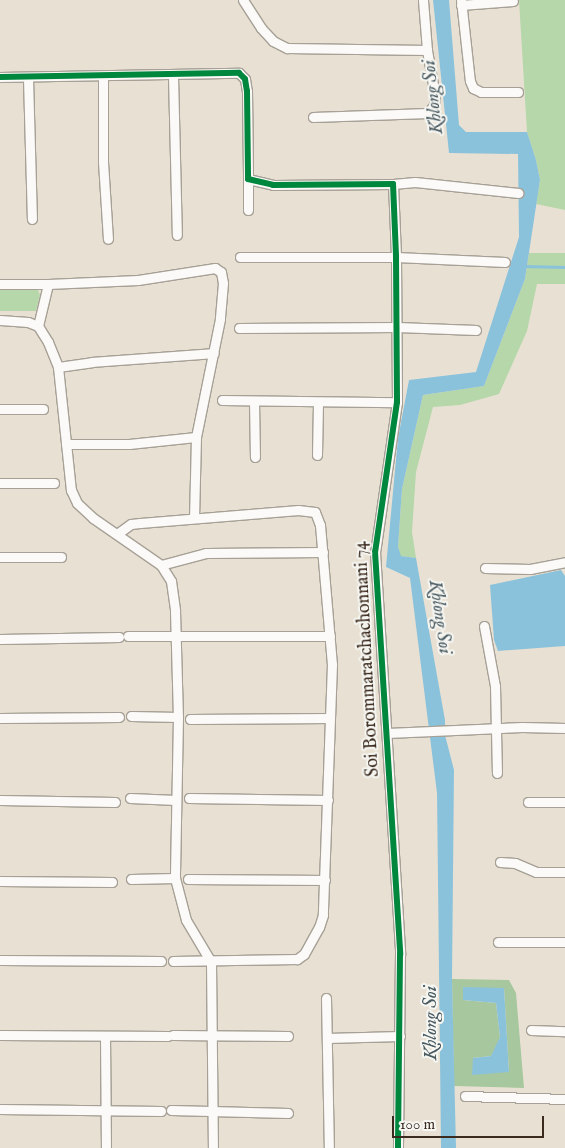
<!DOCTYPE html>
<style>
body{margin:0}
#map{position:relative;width:565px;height:1148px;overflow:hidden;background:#e8e1d3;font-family:"IM FELL English",serif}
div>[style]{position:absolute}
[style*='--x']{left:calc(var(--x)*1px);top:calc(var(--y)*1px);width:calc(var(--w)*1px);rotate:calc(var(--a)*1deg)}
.green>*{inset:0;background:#b5d7a9}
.forest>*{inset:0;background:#a7c79e}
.water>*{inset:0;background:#8bc2db}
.stream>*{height:3px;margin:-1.5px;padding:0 1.5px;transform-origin:1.5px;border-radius:1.5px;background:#8bc2db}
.roads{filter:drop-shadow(1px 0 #a6a096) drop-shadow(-1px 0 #a6a096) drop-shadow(0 1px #a6a096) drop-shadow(0 -1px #a6a096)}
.street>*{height:9px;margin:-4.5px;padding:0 4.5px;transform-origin:4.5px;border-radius:4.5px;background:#fcfaf8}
.cycleway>*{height:6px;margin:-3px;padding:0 3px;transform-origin:3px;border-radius:3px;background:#00873e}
span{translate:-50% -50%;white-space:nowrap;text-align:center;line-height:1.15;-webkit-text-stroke:4px #f6f6f2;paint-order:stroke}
.street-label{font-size:18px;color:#3b2a1e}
.water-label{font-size:19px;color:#495a61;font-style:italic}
.scale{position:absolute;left:392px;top:1116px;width:152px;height:22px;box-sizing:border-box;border:2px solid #3b2a1e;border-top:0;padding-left:6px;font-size:15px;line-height:18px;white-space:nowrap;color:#3b2a1e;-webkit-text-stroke:4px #f6f6f2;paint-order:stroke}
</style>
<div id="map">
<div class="green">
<div style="clip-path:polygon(519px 0,565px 0,565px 210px,536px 204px,540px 180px,536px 160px,527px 132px)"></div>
<div style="clip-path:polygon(529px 253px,565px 253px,565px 284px,537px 284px,527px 331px,499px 394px,460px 405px,433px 407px,416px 472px,412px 532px,416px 558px,400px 556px,398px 547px,402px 489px,423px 395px,484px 386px,525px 279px)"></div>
<div style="clip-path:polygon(37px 288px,40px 295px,36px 311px,0 311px,0 289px)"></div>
</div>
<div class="forest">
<div style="clip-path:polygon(evenodd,452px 979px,509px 980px,516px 993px,524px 1088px,454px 1086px,452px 979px,504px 988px,509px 1072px,473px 1058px,491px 1056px,495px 1051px,500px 1037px,496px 1003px,463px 1000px,504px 988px)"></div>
</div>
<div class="water">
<div style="clip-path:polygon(433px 0,449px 0,459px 125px,466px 132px,527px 132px,536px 160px,540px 180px,525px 279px,484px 386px,423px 395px,402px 489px,398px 547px,401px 556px,416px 558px,445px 720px,445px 735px,454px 770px,452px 979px,456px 1148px,441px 1148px,437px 793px,410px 578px,386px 567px,398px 438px,409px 380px,476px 372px,519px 237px,518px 154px,449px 153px)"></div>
<div style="clip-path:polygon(561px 570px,565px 576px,565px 646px,498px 651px,494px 640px,490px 585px)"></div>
<div style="clip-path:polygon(463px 987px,504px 988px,509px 1072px,472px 1075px,473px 1058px,491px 1056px,500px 1037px,496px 1003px,463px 1000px)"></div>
</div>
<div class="stream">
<div style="--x:523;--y:266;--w:42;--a:1.4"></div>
</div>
<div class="roads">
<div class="street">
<div style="--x:243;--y:0;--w:33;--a:57"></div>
<div style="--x:261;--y:28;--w:18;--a:47"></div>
<div style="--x:273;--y:41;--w:16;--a:27"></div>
<div style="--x:287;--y:48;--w:140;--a:0.8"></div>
<div style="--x:461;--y:0;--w:81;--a:83.7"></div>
<div style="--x:470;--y:81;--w:8;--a:67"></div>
<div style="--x:473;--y:88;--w:9;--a:27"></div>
<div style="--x:481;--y:92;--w:37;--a:0"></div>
<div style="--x:461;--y:5;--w:52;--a:-4.4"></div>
<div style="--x:103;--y:76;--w:86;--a:90"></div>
<div style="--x:103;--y:162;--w:77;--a:86.3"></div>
<div style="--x:173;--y:76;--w:159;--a:88.6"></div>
<div style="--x:0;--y:77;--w:239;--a:-1"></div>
<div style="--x:239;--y:73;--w:8;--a:45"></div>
<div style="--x:245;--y:79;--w:12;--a:81"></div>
<div style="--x:247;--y:91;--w:88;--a:89.3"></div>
<div style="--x:248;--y:179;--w:26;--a:13"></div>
<div style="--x:273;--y:185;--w:120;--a:-0.5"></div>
<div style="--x:393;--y:184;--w:73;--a:87.6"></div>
<div style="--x:396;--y:257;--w:145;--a:89.6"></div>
<div style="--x:397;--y:402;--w:152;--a:98.3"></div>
<div style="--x:375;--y:552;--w:403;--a:86.4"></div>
<div style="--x:400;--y:954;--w:194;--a:90.6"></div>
<div style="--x:28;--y:78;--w:141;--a:88.4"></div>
<div style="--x:313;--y:117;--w:115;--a:-2"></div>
<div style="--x:428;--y:113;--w:10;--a:-53"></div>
<div style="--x:434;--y:105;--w:9;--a:-84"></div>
<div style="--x:435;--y:96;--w:47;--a:-99.9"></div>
<div style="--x:427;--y:50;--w:50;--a:-94.6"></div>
<div style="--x:393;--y:184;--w:22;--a:-5"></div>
<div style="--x:415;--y:182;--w:104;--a:6.1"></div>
<div style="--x:248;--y:210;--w:31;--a:-90"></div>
<div style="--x:240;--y:257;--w:156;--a:0"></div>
<div style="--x:396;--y:257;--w:109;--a:2.6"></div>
<div style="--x:0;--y:284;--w:48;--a:0"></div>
<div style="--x:48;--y:284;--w:90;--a:-2.5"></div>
<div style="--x:138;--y:280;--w:78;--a:-8.9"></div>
<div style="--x:215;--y:268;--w:7;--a:34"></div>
<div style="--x:221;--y:272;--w:11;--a:80"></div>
<div style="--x:223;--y:283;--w:36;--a:95"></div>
<div style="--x:220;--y:319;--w:120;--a:101.5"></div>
<div style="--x:196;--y:437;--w:81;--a:91.4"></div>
<div style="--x:0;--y:320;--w:28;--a:4"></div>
<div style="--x:28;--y:322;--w:11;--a:22"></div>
<div style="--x:38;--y:326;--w:19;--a:58"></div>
<div style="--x:48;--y:342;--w:27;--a:68"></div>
<div style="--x:58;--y:367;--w:124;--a:84"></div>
<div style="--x:71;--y:490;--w:14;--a:65"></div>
<div style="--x:77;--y:503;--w:22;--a:43"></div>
<div style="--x:93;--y:518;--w:83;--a:34.7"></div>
<div style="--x:161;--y:565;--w:19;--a:58"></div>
<div style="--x:171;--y:581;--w:30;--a:82"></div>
<div style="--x:175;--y:611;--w:106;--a:88.4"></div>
<div style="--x:178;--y:717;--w:161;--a:91.1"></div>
<div style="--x:175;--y:878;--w:43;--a:75.3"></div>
<div style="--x:186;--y:920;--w:49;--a:59.2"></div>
<div style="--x:211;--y:962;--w:186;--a:89.4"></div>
<div style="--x:38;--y:326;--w:43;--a:-76.6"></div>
<div style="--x:239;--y:328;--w:158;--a:-0.4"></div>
<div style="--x:397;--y:327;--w:79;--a:2.2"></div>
<div style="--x:58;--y:367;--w:34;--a:-8"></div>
<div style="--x:92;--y:362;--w:122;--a:-4.2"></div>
<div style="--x:222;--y:400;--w:175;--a:0.7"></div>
<div style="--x:254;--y:401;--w:56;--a:89"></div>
<div style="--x:0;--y:409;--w:43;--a:0"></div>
<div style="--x:66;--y:444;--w:63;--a:0"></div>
<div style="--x:129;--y:444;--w:67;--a:-6"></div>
<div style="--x:317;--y:455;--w:53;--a:-88.9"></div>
<div style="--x:0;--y:483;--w:54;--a:0"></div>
<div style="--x:117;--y:534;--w:17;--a:-36"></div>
<div style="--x:131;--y:524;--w:9;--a:-6"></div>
<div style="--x:140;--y:523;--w:159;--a:-4.7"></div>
<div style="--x:298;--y:510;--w:17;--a:7"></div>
<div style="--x:315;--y:512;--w:14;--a:69"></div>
<div style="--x:320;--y:525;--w:140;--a:85.1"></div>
<div style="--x:332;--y:664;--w:251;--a:92.1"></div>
<div style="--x:323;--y:915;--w:13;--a:108"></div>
<div style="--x:319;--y:927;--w:31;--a:119"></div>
<div style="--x:304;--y:954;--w:9;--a:144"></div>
<div style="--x:297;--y:959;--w:124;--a:179.1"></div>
<div style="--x:0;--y:557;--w:61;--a:0"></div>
<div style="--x:161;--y:565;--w:47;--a:-14.9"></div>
<div style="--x:206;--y:553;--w:117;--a:-0.5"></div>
<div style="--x:485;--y:568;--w:45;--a:1.3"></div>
<div style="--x:530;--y:569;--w:36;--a:-11"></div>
<div style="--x:484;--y:626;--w:61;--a:79.6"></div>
<div style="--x:495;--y:686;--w:87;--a:88.7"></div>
<div style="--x:128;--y:636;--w:202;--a:0"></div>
<div style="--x:0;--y:639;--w:119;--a:-1"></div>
<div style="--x:131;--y:716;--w:47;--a:1.2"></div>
<div style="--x:0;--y:718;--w:119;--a:-0.5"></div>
<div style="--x:190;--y:719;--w:140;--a:-0.4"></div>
<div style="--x:387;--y:733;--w:135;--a:-2.5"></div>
<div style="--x:522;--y:727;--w:43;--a:1.3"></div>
<div style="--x:130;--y:798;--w:46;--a:2.5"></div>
<div style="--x:189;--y:798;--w:139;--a:0.8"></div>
<div style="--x:0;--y:800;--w:115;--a:1"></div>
<div style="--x:528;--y:802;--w:37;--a:0"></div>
<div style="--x:500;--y:862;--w:15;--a:4"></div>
<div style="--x:515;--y:863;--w:23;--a:23"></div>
<div style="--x:536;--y:872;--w:29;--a:0"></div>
<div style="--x:131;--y:879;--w:44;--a:-1.3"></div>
<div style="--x:188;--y:879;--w:137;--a:0.4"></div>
<div style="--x:0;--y:881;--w:112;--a:0.5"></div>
<div style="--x:498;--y:942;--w:67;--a:0"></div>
<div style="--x:0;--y:960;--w:161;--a:0.4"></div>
<div style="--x:326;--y:998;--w:150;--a:88.9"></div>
<div style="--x:531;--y:1030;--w:34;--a:2"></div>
<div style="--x:0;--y:1035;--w:168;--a:0.3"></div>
<div style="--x:173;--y:1035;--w:115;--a:0.5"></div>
<div style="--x:105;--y:1036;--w:112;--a:89.5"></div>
<div style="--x:327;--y:1038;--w:73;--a:-1.6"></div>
<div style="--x:465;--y:1096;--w:100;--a:1.7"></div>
<div style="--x:0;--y:1109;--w:161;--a:0.7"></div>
<div style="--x:171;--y:1110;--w:117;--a:1.5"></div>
</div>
</div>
<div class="cycleway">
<div style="--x:0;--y:77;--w:239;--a:-1"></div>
<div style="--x:239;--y:73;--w:8;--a:45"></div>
<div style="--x:245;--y:79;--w:12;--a:81"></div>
<div style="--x:247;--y:91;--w:88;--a:89.3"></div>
<div style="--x:248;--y:179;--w:26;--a:13"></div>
<div style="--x:273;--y:185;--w:120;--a:-0.5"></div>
<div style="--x:393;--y:184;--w:73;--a:87.6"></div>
<div style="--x:396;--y:257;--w:145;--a:89.6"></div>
<div style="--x:397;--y:402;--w:152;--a:98.3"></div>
<div style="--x:375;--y:552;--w:403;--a:86.4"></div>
<div style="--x:400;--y:954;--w:194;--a:90.6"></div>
</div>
<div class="street-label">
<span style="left:368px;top:659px;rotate:-93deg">Soi Borommaratchachonnani 74</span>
</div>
<div class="water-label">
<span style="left:434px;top:97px;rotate:-96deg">Khlong Soi</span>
<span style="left:439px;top:617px;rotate:82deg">Khlong Soi</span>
<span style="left:432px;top:1023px;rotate:-90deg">Khlong Soi</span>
</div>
<div class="scale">100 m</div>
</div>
